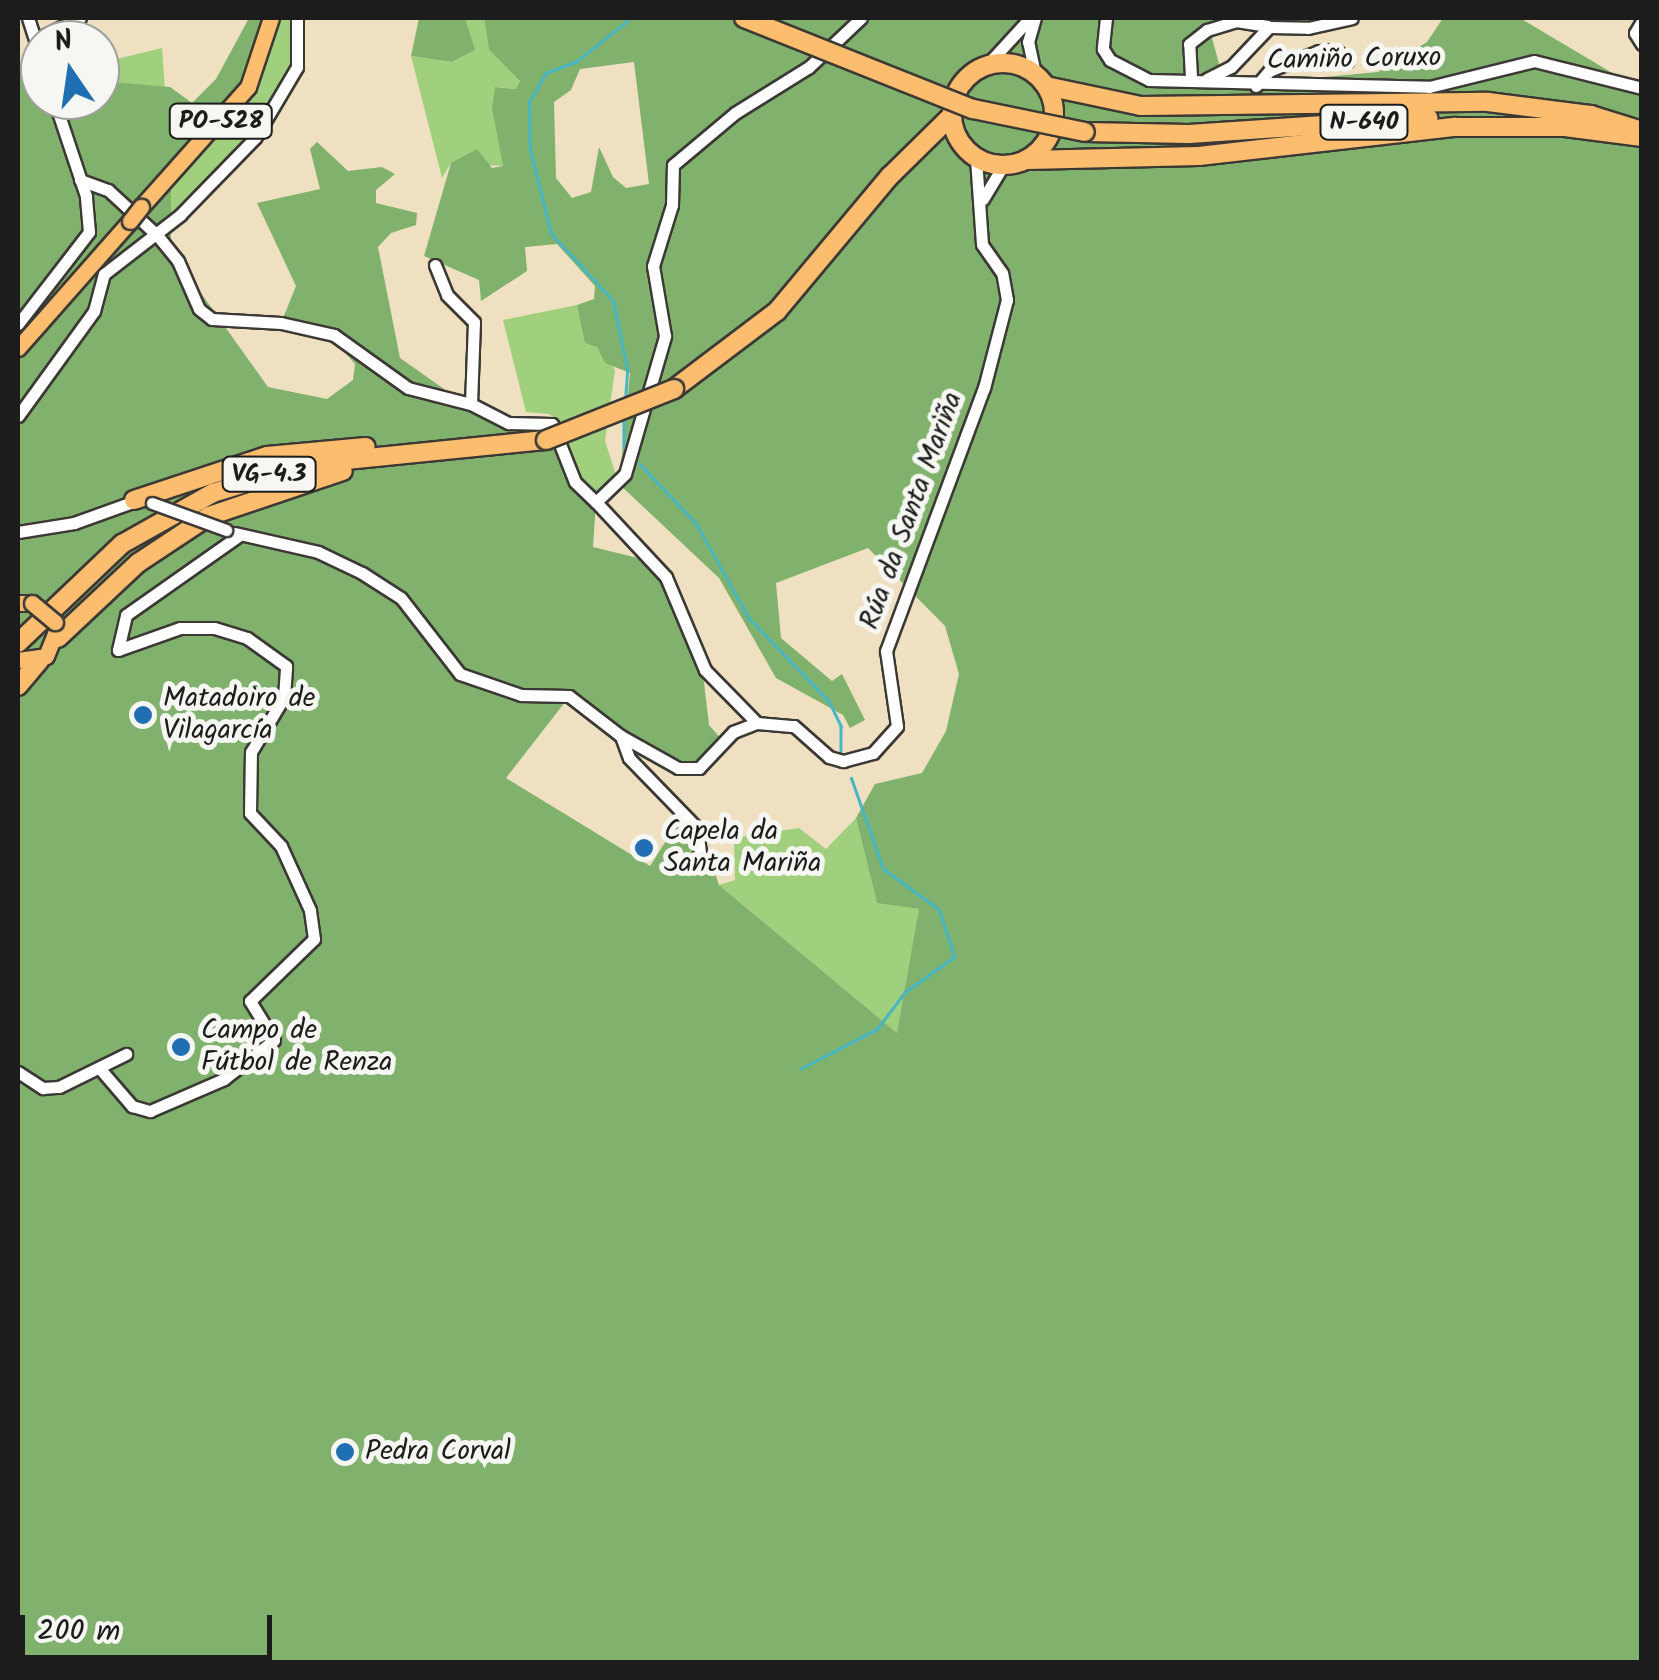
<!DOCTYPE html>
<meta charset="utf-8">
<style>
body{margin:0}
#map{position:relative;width:1659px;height:1680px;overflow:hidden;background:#eee0c1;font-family:Kalam,sans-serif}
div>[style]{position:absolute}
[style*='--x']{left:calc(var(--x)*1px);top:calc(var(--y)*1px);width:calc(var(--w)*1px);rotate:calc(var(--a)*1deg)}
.green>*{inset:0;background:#a0cf7e}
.forest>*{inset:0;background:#80b26d}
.stream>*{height:2.5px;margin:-1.25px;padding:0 1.25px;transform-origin:1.25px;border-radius:1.25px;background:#48b6c2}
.roads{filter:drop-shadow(2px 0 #3c3935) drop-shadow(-2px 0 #3c3935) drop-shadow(0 2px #3c3935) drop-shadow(0 -2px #3c3935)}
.minor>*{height:11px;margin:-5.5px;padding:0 5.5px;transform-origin:5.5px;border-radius:5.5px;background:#fff}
.major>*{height:15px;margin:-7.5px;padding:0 7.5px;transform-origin:7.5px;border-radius:7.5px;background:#fcbd6f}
.highway>*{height:18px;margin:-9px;padding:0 9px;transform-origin:9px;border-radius:9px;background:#fcbd6f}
.highway>.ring{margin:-9px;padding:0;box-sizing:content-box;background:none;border:18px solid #fcbd6f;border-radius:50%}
.bridges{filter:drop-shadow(2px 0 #3c3935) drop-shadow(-2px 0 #3c3935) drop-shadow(0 2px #3c3935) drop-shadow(0 -2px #3c3935)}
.minor-bridge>*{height:11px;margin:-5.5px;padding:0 5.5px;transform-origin:5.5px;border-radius:5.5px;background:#fff}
.major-bridge>*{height:15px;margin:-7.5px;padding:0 7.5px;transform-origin:7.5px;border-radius:7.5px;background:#fcbd6f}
.highway-bridge>*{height:18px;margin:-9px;padding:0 9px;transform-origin:9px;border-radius:9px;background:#fcbd6f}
.dots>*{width:28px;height:28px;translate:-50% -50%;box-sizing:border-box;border:5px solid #f6f6f2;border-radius:50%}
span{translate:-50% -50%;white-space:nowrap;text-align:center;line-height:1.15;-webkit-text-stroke:10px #f6f6f2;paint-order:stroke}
.shield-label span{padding:2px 8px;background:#f6f6f2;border:2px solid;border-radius:8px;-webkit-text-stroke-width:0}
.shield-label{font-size:25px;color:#1c1c1c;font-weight:700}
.street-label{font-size:28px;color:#1c1c1c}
.poi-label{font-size:28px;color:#1c1c1c}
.left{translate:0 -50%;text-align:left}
.frame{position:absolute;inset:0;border:20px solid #1c1c1c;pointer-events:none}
.north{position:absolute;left:20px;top:20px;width:100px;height:100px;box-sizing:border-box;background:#f6f6f2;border:2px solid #9f9f9c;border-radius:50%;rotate:347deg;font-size:28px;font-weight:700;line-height:40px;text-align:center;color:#1c1c1c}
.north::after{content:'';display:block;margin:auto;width:35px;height:45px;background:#1f6fb2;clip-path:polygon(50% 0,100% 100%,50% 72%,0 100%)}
.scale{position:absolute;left:20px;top:1615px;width:252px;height:45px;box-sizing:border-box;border:5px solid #1c1c1c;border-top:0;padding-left:12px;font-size:30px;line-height:35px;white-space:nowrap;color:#1c1c1c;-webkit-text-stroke:8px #f6f6f2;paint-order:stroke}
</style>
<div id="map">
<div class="green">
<div style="clip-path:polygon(275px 18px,296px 18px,297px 64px,276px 106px,180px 215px,145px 217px,242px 102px,264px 63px)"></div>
<div style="clip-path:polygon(465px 18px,484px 18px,489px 50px,520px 81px,517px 89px,496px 87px,503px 166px,451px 163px,442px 178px,411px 56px,452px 62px,474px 50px)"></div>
<div style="clip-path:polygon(162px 48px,170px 163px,100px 100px,100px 63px)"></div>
<div style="clip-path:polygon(577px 305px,615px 370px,605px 441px,619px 484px,606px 493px,587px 490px,580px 480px,562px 424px,549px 414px,526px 412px,503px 320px)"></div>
<div style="clip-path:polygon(856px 818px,877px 902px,919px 909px,904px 1039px,719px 885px,735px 880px,734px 838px,799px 828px,826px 849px)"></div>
</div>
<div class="forest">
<div style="clip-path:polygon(evenodd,249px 18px,264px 18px,242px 83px,171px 166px,171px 251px,268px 387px,327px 399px,353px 380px,355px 364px,336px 342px,281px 323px,296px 286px,257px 203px,320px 189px,310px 149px,317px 142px,348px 171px,382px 167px,395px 174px,376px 190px,376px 203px,417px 213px,416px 225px,391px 233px,378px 247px,400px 358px,444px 389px,448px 400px,501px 427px,545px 432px,564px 445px,575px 482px,596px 502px,593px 547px,654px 562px,703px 674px,709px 725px,723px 741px,699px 768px,678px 768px,569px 697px,506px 778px,650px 866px,678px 822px,700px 828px,719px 885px,897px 1033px,919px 909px,877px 903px,856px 818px,875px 784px,922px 773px,946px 731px,959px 674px,945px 626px,868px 548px,776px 583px,781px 638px,832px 681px,842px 674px,865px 720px,850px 728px,843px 715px,776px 678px,719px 578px,619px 484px,630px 373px,605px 363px,597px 347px,585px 343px,577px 305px,594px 299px,595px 286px,557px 244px,525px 247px,527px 271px,481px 301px,479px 280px,424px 256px,451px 163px,477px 149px,492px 168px,503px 166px,492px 108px,495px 87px,516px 89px,520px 81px,489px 50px,484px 18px,1239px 18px,1212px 38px,1225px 86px,1378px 72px,1427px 42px,1443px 18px,1520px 18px,1641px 90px,1641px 1662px,18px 1662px,18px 74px,40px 76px,40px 100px,100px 100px,100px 81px,170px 87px,192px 103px,216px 79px,249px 18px,634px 62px,649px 184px,626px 188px,613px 177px,599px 147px,591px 192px,572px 198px,556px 178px,554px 102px,571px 90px,580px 69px,634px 62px)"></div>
<div style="clip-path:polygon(419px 18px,465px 18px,475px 50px,452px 62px,411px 56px)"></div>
</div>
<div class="stream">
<div style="--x:625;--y:401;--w:32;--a:-86"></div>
<div style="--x:627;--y:369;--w:69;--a:-101.6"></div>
<div style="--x:613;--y:301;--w:91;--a:-132.8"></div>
<div style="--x:551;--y:234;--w:87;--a:-104"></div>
<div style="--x:530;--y:150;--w:48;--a:-91.2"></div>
<div style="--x:529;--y:102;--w:34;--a:-60"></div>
<div style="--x:546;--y:73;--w:33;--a:-21"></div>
<div style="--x:577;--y:61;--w:69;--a:-38.5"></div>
<div style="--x:624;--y:419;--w:28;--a:90"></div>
<div style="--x:639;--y:463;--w:83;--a:46.5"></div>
<div style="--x:696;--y:523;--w:109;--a:60.8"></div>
<div style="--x:749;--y:618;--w:115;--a:46.1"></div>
<div style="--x:829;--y:701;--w:28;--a:64"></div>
<div style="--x:841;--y:726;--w:25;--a:90"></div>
<div style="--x:800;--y:1069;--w:87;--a:-27.5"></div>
<div style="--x:877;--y:1029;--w:46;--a:-52.9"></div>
<div style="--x:905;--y:992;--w:60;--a:-35.5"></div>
<div style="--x:954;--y:957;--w:49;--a:-107.7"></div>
<div style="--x:939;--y:910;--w:69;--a:-143.8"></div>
<div style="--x:883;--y:869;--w:96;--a:-109.4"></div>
</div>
<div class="roads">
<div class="minor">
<div style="--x:28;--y:18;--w:40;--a:72"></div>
<div style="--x:1106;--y:18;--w:31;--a:96"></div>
<div style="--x:1103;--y:49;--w:13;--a:58"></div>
<div style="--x:1110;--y:60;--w:44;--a:27.1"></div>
<div style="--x:1149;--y:80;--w:280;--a:1.4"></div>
<div style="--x:1429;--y:87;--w:108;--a:-13.9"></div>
<div style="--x:1534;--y:61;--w:111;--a:14"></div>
<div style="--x:1642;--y:21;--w:14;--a:120"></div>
<div style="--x:1635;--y:33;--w:13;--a:58"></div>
<div style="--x:35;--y:40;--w:50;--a:-26.1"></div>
<div style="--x:986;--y:66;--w:65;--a:-47.5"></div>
<div style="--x:1035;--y:74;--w:33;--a:-102"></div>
<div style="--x:1028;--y:42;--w:25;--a:-74"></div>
<div style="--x:1191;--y:77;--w:33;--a:-93"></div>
<div style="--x:1189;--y:44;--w:23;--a:-38"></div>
<div style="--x:1207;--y:30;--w:30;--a:-17"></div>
<div style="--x:1236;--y:21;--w:32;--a:9"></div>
<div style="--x:1207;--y:79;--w:27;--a:-27"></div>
<div style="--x:1231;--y:67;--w:55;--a:-46.5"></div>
<div style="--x:1269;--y:27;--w:39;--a:1"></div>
<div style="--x:1308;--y:28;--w:45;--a:-12.8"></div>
<div style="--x:1256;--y:86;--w:20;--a:-49"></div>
<div style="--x:1269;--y:71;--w:54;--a:-21.8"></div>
<div style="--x:1319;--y:51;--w:17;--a:-3"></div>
<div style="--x:1336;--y:50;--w:16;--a:45"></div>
<div style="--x:80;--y:180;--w:30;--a:20"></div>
<div style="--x:108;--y:190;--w:67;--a:42.6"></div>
<div style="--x:157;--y:235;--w:33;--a:51"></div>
<div style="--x:178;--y:261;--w:52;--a:66.4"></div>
<div style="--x:199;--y:309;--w:16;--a:38"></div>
<div style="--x:212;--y:319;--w:69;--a:3.3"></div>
<div style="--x:281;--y:323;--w:54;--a:12.8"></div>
<div style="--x:334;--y:335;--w:91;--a:35.6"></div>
<div style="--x:408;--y:388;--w:65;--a:14.3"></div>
<div style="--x:471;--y:404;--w:42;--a:27.2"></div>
<div style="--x:508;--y:423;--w:44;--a:1.3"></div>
<div style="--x:552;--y:424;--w:62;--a:68.4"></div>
<div style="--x:575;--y:482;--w:29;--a:44"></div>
<div style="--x:596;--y:502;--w:40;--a:-44"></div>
<div style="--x:625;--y:474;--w:144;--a:-73.8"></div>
<div style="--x:665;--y:336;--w:71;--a:-99.7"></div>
<div style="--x:653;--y:266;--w:64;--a:-72.7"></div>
<div style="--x:672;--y:205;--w:40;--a:-88.6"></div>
<div style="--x:673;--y:165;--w:81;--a:-40"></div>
<div style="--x:735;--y:113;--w:87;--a:-31.9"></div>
<div style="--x:809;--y:67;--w:71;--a:-43.3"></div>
<div style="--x:983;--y:199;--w:39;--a:-59"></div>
<div style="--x:435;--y:265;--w:32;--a:68"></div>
<div style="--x:447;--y:295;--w:38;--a:45"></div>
<div style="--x:474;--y:322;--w:82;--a:92.1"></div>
<div style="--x:18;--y:324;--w:116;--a:-52.3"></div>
<div style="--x:89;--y:232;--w:36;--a:-95"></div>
<div style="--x:86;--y:196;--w:101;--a:-108.4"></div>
<div style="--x:18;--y:416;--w:130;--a:-54.1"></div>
<div style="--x:94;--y:311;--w:38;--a:-75"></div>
<div style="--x:104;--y:274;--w:96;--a:-37.8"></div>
<div style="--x:180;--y:215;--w:107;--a:-45.8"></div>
<div style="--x:255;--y:138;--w:82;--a:-59.4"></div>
<div style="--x:297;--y:67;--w:49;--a:-90"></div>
<div style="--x:18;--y:532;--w:57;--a:-9.1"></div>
<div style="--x:74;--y:523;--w:68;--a:-19.8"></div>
<div style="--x:235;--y:533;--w:85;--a:12.9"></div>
<div style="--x:318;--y:552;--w:49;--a:25.5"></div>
<div style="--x:362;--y:573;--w:46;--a:32.7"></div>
<div style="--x:401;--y:598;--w:96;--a:52.2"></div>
<div style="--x:460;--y:674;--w:65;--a:19"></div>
<div style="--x:521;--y:695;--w:48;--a:1.2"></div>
<div style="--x:569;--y:696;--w:66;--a:37.6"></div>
<div style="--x:621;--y:736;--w:65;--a:29.3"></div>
<div style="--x:678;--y:768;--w:21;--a:0"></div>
<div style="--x:699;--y:768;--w:50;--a:-46.6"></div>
<div style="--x:733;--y:732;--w:26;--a:-21"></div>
<div style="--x:757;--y:723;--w:74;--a:-134.5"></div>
<div style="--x:705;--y:670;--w:101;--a:-112.8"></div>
<div style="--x:666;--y:577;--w:103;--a:-133"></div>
<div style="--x:757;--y:723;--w:37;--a:5"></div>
<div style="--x:794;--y:726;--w:47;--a:41.5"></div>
<div style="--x:829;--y:757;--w:15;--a:16"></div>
<div style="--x:843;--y:761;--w:31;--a:-15"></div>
<div style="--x:873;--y:753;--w:36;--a:-48"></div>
<div style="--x:897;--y:726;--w:76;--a:-98.3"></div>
<div style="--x:886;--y:651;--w:281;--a:-69.6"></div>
<div style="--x:984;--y:388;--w:91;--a:-75.4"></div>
<div style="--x:1007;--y:300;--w:27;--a:-100"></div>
<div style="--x:1002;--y:273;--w:35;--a:-125"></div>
<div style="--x:982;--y:244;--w:86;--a:-94"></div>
<div style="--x:621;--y:736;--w:23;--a:70"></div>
<div style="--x:629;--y:758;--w:98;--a:45.8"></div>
<div style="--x:697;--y:828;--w:33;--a:83"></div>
<div style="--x:101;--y:1070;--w:48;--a:49.3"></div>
<div style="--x:132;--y:1106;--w:19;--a:16"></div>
<div style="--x:150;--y:1111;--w:81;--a:-23.4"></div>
<div style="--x:224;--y:1079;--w:63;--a:-38"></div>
<div style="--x:274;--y:1040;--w:46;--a:-121.6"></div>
<div style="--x:250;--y:1001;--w:89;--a:-44.1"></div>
<div style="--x:314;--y:939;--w:29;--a:-98"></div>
<div style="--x:310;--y:910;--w:70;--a:-114.4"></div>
<div style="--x:281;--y:846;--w:45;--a:-133.2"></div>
<div style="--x:250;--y:813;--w:61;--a:-89.1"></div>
<div style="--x:251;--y:752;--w:64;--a:-59"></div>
<div style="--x:284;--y:697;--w:31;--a:-86"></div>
<div style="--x:286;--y:666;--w:48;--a:-144.3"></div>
<div style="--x:247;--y:638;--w:34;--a:-163"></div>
<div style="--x:214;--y:628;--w:34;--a:180"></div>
<div style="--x:180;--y:628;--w:66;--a:160.5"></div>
<div style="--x:118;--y:650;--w:36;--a:-77"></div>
<div style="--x:126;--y:615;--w:139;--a:-35.1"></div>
<div style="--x:18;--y:1072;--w:30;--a:33"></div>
<div style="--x:43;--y:1088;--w:16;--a:-4"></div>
<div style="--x:59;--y:1087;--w:75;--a:-26.2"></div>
</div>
<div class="major">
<div style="--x:141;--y:207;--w:161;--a:-48.3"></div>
<div style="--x:248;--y:87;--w:73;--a:-71.6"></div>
<div style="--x:18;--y:348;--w:169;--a:-48.6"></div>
<div style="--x:18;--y:603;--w:14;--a:0"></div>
<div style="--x:18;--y:660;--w:28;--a:-8"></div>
<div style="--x:46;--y:656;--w:29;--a:-68"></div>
</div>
<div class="highway">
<div class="ring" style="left:952px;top:63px;width:84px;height:84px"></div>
<div style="--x:1046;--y:86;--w:97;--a:11.9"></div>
<div style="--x:1141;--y:106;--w:347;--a:-0.7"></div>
<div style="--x:1488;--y:102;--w:104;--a:7.2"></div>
<div style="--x:1591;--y:115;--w:53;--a:17.4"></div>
<div style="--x:1085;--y:132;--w:104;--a:1.1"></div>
<div style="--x:1189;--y:134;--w:240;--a:-3.8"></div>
<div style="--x:1027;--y:160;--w:172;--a:-1.3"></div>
<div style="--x:1199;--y:156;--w:258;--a:-6.5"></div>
<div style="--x:1455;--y:127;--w:110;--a:0"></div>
<div style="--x:1565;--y:127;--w:78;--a:7.4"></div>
<div style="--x:674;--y:389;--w:129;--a:-37.1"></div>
<div style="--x:777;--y:311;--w:176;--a:-50.1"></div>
<div style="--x:890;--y:176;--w:86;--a:-44.5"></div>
<div style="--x:134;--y:500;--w:140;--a:-18.3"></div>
<div style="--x:267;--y:456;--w:99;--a:-5.2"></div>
<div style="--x:58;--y:638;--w:110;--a:-43.2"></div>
<div style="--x:138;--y:563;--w:85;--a:-33.5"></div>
<div style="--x:209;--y:516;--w:141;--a:-18.6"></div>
<div style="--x:18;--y:643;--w:144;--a:-43.6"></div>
<div style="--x:122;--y:544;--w:104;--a:-29.3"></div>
<div style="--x:213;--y:493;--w:99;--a:-17"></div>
<div style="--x:308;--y:464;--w:239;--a:-5.8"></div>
<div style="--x:18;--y:686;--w:34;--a:-50"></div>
</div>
</div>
<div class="bridges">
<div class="minor-bridge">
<div style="--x:152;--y:503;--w:79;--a:20"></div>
</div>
<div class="major-bridge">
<div style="--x:130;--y:221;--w:18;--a:-52"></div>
<div style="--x:32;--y:603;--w:30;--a:40"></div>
</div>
<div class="highway-bridge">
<div style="--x:744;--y:18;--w:246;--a:21.7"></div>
<div style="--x:973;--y:109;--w:114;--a:11.6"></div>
<div style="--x:546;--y:440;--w:138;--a:-21.7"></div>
</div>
</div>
<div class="dots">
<div style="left:143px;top:715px;background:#1f6fb2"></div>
<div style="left:644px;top:848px;background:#1f6fb2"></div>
<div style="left:181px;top:1047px;background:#1f6fb2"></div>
<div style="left:345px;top:1452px;background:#1f6fb2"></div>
</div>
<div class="shield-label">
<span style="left:221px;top:121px">PO-528</span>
<span style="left:1364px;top:122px">N-640</span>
<span style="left:269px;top:474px">VG-4.3</span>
</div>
<div class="street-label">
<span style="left:1354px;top:60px;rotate:-1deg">Camiño Coruxo</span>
<span style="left:912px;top:511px;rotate:-70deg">Rúa da Santa Mariña</span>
</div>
<div class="poi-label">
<span class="left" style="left:163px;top:715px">Matadoiro de<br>Vilagarcía</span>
<span class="left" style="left:664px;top:848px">Capela da<br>Santa Mariña</span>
<span class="left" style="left:201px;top:1047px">Campo de<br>Fútbol de Renza</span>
<span class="left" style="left:365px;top:1452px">Pedra Corval</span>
</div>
<div class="frame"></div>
<div class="north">N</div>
<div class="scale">200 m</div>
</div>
